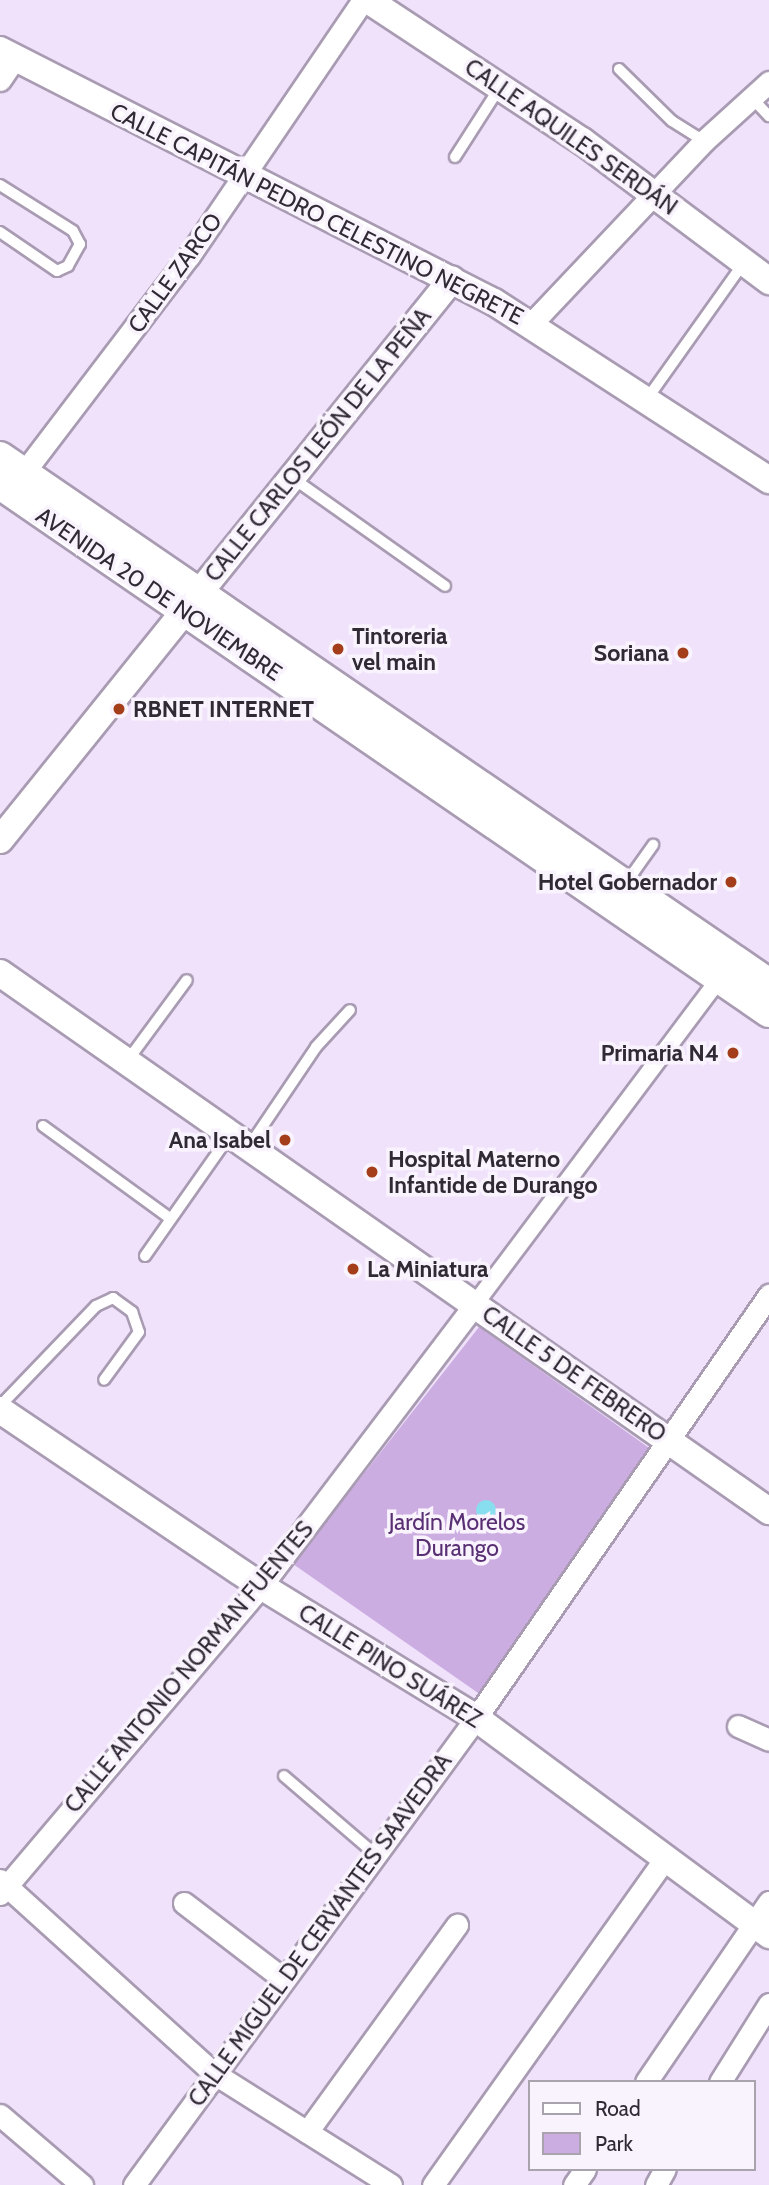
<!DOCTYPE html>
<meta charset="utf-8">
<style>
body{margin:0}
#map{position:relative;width:769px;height:2185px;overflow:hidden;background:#f0e2fb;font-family:Cabin,sans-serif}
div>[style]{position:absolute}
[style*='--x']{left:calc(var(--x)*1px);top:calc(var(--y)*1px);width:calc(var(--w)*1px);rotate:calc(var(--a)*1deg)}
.green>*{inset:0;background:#ccade2}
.water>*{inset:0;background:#88deef}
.round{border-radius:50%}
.roads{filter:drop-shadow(2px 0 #a89bb2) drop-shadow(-2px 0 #a89bb2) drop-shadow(0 2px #a89bb2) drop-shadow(0 -2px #a89bb2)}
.service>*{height:10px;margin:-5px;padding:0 5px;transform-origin:5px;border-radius:5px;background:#fff}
.pedestrian>*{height:16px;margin:-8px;padding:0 8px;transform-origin:8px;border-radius:8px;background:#fff}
.minor>*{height:21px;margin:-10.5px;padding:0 10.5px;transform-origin:10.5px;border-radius:10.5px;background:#fff}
.tertiary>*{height:26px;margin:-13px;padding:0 13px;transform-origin:13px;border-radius:13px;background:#fff}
.secondary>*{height:30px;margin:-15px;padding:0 15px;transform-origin:15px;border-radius:15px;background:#fff}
.dots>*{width:19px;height:19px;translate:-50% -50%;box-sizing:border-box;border:4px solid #f9f3fd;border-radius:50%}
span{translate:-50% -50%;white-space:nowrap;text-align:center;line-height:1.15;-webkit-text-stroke:7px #f9f3fd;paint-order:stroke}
.street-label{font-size:23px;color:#302a34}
.poi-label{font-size:23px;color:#302a34;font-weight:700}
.left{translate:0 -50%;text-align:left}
.right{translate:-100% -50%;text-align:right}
.park-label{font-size:23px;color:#592f73}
.legend{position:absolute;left:528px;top:2080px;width:228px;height:91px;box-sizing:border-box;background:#f9f3fd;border:2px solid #a9a3ad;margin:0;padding:9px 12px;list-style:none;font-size:21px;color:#302a34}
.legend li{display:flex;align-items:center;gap:14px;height:35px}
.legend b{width:35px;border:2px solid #a9a3ad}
</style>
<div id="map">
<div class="green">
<div style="clip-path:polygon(479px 1327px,652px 1450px,481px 1695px,293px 1564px)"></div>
</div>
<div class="water">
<div class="round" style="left:476px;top:1500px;width:20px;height:20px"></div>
</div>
<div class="roads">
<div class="service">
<div style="--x:619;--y:69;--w:74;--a:44.5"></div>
<div style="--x:672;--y:121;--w:38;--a:32"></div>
<div style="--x:752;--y:98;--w:25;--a:47"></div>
<div style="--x:455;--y:157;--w:83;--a:-57.3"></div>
<div style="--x:0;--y:185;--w:86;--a:32.2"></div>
<div style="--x:73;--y:231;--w:15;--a:62"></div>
<div style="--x:80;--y:244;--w:25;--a:119"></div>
<div style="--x:68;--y:266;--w:12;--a:156"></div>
<div style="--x:57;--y:271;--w:69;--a:-145.6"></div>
<div style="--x:647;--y:399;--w:166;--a:-54.6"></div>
<div style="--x:294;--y:479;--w:185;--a:35.3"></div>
<div style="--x:626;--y:883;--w:47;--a:-54.6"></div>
<div style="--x:128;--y:1060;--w:99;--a:-53.6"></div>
<div style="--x:43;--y:1126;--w:158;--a:36"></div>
<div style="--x:250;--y:1145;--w:118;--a:-56"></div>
<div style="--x:316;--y:1047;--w:50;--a:-47.4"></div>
<div style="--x:145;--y:1256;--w:148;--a:-54.9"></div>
<div style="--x:0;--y:1406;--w:139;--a:-46.2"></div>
<div style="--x:96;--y:1306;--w:19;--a:-25"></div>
<div style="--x:113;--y:1298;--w:24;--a:36"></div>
<div style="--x:132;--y:1312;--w:21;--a:71"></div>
<div style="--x:139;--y:1332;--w:59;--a:126.1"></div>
<div style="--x:284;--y:1776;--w:120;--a:40.6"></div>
</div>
<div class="pedestrian">
<div style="--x:475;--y:1304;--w:408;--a:-53.1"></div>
</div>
<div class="minor">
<div style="--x:0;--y:80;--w:27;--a:-56"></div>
<div style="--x:531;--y:324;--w:252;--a:-46.6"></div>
<div style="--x:704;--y:141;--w:88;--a:-42.2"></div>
<div style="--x:15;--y:484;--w:287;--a:-52.7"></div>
<div style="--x:189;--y:256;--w:310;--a:-55.8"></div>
<div style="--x:738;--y:1726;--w:34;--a:24"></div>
<div style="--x:0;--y:1880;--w:290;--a:42.1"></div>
<div style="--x:215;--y:2074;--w:208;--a:32.2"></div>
<div style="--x:0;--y:1894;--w:404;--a:-49.7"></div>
<div style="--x:261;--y:1586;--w:354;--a:-52.8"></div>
<div style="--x:184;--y:1903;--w:123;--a:37.4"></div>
<div style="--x:646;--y:2082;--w:218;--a:-55.7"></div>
<div style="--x:720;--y:2082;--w:92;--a:-57.9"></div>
<div style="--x:0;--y:2115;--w:108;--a:40.5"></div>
<div style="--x:307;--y:2132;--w:256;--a:-54.1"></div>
<div style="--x:134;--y:2185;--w:579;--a:-53.78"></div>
<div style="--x:476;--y:1718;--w:515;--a:-55.29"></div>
<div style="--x:433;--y:2185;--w:400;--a:-54.6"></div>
<div style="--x:574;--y:2185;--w:19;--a:-55"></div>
<div style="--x:656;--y:2185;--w:18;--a:-61"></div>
</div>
<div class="tertiary">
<div style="--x:368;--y:0;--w:256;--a:33.4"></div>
<div style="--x:582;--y:141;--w:234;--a:36.8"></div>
<div style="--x:0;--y:50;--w:555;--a:27.03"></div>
<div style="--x:494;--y:302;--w:328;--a:32.9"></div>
<div style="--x:0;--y:840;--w:720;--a:-51.14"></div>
<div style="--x:0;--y:973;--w:939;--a:34.98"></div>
<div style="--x:0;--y:1410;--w:315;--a:34"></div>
<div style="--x:261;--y:1586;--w:252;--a:31.5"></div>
<div style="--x:476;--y:1718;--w:365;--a:36.5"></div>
</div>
<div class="secondary">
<div style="--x:0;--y:457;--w:932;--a:34.42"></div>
<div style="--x:0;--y:484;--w:933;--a:34.47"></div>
</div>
</div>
<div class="dots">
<div style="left:338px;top:649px;background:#a43d19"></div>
<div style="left:683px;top:653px;background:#a43d19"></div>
<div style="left:119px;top:709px;background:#a43d19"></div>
<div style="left:731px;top:882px;background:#a43d19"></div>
<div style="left:733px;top:1053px;background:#a43d19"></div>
<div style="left:285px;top:1140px;background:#a43d19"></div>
<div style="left:372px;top:1172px;background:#a43d19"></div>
<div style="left:353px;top:1269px;background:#a43d19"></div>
</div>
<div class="street-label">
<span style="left:571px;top:137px;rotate:35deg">CALLE AQUILES SERDÁN</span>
<span style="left:317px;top:214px;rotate:27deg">CALLE CAPITÁN PEDRO CELESTINO NEGRETE</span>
<span style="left:175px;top:273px;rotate:-54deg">CALLE ZARCO</span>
<span style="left:318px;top:445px;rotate:-51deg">CALLE CARLOS LEÓN DE LA PEÑA</span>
<span style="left:159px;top:594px;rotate:34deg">AVENIDA 20 DE NOVIEMBRE</span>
<span style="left:574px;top:1374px;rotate:35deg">CALLE 5 DE FEBRERO</span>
<span style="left:390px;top:1666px;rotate:32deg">CALLE PINO SUÁREZ</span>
<span style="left:189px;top:1667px;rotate:-50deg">CALLE ANTONIO NORMAN FUENTES</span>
<span style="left:320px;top:1930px;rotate:-54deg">CALLE MIGUEL DE CERVANTES SAAVEDRA</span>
</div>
<div class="poi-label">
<span class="left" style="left:352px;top:649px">Tintoreria<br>vel main</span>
<span class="right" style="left:669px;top:653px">Soriana</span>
<span class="left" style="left:133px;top:709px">RBNET INTERNET</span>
<span class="right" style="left:717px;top:882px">Hotel Gobernador</span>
<span class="right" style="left:719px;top:1053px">Primaria N4</span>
<span class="right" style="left:271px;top:1140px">Ana Isabel</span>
<span class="left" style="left:388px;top:1172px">Hospital Materno<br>Infantide de Durango</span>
<span class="left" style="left:367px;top:1269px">La Miniatura</span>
</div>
<div class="park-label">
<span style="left:457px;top:1535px">Jardín Morelos<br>Durango</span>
</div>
<ul class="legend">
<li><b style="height:9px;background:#fff"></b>Road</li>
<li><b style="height:19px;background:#ccade2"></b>Park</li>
</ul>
</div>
